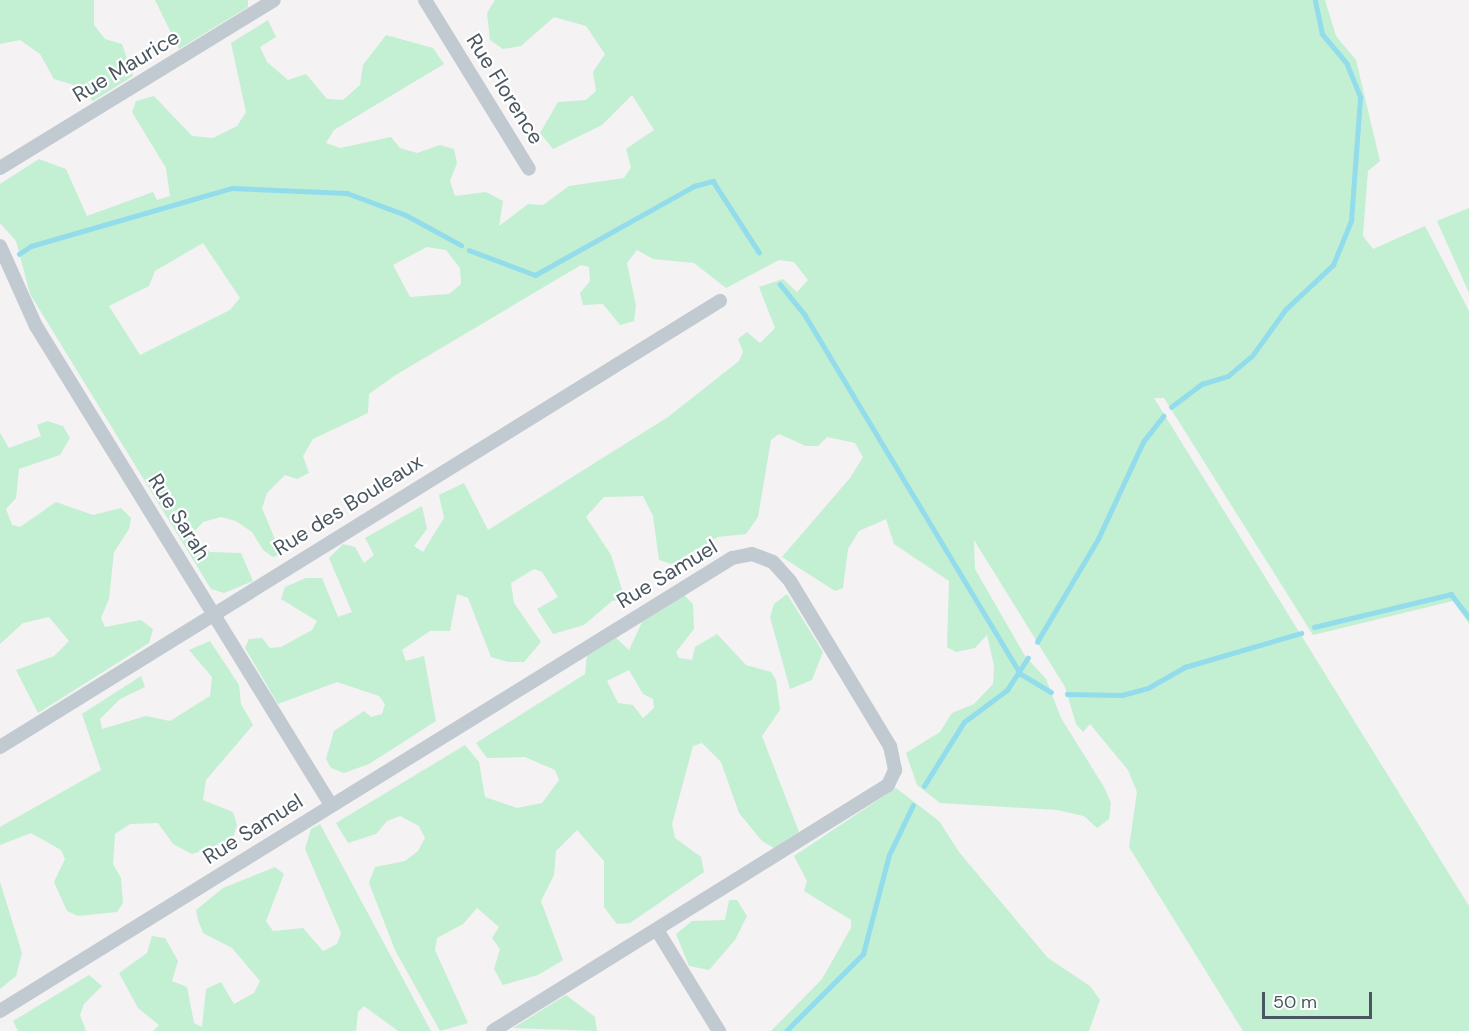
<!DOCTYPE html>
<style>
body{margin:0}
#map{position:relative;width:1469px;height:1031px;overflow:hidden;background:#f4f2f3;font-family:"DM Sans",sans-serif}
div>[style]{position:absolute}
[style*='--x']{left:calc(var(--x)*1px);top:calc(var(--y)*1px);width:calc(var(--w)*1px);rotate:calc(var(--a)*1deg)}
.green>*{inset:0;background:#c3efd3}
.stream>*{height:4.5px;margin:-2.25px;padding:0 2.25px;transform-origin:2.25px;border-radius:2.25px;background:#92dceb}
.minor>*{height:14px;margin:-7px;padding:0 7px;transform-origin:7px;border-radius:7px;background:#c1cad1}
span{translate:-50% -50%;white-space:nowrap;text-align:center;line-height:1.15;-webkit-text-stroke:4.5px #fff;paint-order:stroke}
.street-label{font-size:21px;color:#4a5660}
.scale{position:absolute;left:1262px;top:992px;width:110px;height:27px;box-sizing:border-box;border:3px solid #4a5660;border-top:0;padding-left:8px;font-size:18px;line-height:21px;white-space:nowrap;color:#4a5660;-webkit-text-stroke:4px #fff;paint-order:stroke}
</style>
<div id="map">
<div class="green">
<div style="clip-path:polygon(0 0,94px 0,94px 25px,105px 39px,122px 44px,133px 76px,93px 101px,74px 85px,54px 79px,40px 54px,20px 40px,0 44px)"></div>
<div style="clip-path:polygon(155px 0,248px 0,248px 7px,179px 49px)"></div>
<div style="clip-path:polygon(evenodd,495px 0,1325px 0,1336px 36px,1356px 60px,1380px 161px,1368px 171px,1363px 236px,1373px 249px,1425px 226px,1469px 311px,1469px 624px,1453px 601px,1313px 635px,1164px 398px,1154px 398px,1469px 906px,1469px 1031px,1243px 1031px,1129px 847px,1137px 792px,1128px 770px,1090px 724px,1083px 732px,1076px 724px,1065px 687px,974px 540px,975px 569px,1025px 656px,1046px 679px,1061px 718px,1104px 787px,1111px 803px,1109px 819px,1097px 828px,1084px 816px,1057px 810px,940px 803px,917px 785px,906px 753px,940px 732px,952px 713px,974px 704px,993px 684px,994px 666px,987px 635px,975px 648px,956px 652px,947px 647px,949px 581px,894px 544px,886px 519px,859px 531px,848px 549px,843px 588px,835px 591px,782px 557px,850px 478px,863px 457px,855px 443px,827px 437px,818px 446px,806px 446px,779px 434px,771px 440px,758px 517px,746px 534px,718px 537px,672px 564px,659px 560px,653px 516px,643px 496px,604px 497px,586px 517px,611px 555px,625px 599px,612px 601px,584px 625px,553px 634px,537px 609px,558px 597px,542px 572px,534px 569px,511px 583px,514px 603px,541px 642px,524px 662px,508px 662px,491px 657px,468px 598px,457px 594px,450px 631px,430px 631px,402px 650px,406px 661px,424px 656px,436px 721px,369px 764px,344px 773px,331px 768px,326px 759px,334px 731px,364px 711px,371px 717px,382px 714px,385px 704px,379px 696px,337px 682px,278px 704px,245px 648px,249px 639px,262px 638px,270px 648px,281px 647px,312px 630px,317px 621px,281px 599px,285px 587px,306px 578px,322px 578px,338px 617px,352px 612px,329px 558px,343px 544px,355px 547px,364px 563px,374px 555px,365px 538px,422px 506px,427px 529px,414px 546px,423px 552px,444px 518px,439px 495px,464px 483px,488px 530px,668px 417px,739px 361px,743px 352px,738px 339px,747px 332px,760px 343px,775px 328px,759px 287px,783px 279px,797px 292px,808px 280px,794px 262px,779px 260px,726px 288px,694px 263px,653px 259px,637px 250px,627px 263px,636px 306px,634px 321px,620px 325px,603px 304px,583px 305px,580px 293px,590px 281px,589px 267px,581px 265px,394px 376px,369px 394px,368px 413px,313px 439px,303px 456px,309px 473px,297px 479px,285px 475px,267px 493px,262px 508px,281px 554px,273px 557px,263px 550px,252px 532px,236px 521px,221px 517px,203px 522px,192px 534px,197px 545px,210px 552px,241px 553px,253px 581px,224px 593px,211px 589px,30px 294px,16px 241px,0 223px,0 184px,39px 159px,66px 169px,87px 216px,153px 192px,157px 200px,170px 196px,166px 168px,132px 112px,136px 101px,154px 96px,192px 136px,213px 138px,237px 126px,246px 112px,231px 43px,268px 20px,276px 37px,260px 47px,267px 62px,288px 80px,306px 74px,327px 99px,343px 100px,360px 85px,363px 65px,386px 35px,433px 48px,444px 64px,334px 130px,326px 143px,340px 148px,391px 137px,400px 148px,417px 153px,440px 145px,454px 149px,457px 163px,450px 181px,455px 196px,486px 192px,503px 201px,499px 226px,528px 204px,543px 205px,569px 186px,624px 178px,631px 167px,626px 149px,654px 130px,632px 95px,602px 125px,553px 149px,540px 133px,558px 102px,586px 100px,596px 91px,593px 72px,605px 54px,586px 26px,554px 17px,521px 46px,503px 49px,490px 40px,487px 13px,495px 0,203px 243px,240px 298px,230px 310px,140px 355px,109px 306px,149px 286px,155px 271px,203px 243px,495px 0,427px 247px,446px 250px,460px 268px,461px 284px,449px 294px,410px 297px,393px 265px,427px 247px)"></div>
<div style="clip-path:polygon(1469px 208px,1469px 293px,1437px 221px)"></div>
<div style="clip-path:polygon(47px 421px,63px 426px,70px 438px,60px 455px,19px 469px,16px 498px,6px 509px,12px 525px,20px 527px,56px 502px,93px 515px,121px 508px,131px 518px,129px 529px,114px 552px,109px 599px,101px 618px,105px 627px,141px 620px,153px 629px,149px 643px,38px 713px,16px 670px,54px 656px,69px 641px,49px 617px,23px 623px,0 644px,0 433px,9px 448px,41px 436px,37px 425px)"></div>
<div style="clip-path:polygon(787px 594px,823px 652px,812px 680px,790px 689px,770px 617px,774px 604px)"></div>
<div style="clip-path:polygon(evenodd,684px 595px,693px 604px,694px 629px,676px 652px,679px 658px,692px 660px,695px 647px,717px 634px,746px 665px,771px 672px,776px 680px,780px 710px,762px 736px,799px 832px,774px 848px,762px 841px,739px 813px,721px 762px,702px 743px,693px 746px,672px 824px,675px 838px,701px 857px,704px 872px,630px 923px,617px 924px,604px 907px,604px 861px,577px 830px,556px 851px,554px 875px,541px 901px,563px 960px,538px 975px,503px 985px,494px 969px,500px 949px,492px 938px,499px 927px,477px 908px,463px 924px,437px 938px,435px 950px,468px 1023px,440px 1031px,395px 950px,369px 883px,375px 867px,405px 861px,418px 851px,425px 838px,419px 826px,400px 816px,387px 821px,376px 834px,348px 843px,336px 823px,465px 745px,479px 762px,485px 797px,517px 808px,542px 803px,559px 780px,555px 770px,525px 757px,487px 758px,476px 743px,585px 674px,587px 656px,616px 638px,629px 650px,642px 622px,684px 595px,629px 670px,643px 694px,653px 699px,654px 708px,643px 718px,633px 705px,618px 703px,607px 681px,629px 670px)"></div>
<div style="clip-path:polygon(210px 641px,239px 685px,241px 704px,253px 725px,206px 780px,203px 800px,233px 812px,237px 825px,232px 841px,192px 854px,173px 844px,158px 823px,130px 824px,115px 834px,113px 864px,121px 878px,123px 903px,117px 912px,78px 916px,67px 911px,54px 882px,65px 859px,61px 850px,31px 833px,0 845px,0 827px,101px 770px,82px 714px,141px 676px,145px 687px,120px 699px,100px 719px,102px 729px,146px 716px,170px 721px,210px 696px,212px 677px,189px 650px)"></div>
<div style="clip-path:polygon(896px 788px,939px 821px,959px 852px,1048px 958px,1090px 986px,1100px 1000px,1089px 1031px,771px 1031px,822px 979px,851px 928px,851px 920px,804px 891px,807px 881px,794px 856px)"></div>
<div style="clip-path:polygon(320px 824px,431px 1031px,398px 1031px,364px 1006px,358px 1012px,356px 1031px,153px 1031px,159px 1025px,138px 1008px,119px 973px,147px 953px,152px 936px,165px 938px,178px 961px,172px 981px,187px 987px,194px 1023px,202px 1027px,206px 989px,221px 982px,234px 1004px,254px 993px,260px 981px,232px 948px,203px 933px,198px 920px,196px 910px,223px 888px,275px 867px,284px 874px,266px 921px,273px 931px,303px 928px,323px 951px,337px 944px,341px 933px,305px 849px,311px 829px)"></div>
<div style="clip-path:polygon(0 882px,22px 953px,16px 976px,0 989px)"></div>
<div style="clip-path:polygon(729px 900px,737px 900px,747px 916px,735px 940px,709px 970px,689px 966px,676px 934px,692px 921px,725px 920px)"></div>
<div style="clip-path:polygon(89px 975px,102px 986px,84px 1004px,80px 1015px,86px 1031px,18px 1031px,13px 1021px)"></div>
<div style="clip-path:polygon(566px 995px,595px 1017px,597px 1031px,513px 1028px)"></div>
</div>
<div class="stream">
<div style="--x:469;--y:250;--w:71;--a:20.7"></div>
<div style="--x:535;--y:275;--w:182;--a:-29.2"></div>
<div style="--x:694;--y:186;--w:20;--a:-15"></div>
<div style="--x:713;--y:181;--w:85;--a:57.1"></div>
<div style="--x:19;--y:254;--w:14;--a:-34"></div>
<div style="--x:31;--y:246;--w:209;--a:-16.1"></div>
<div style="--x:232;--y:188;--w:115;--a:2.5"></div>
<div style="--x:347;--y:193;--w:63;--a:20.4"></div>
<div style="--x:406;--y:215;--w:63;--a:28.6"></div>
<div style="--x:780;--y:284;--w:40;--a:51"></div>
<div style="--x:805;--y:315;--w:419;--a:59"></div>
<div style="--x:1021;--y:674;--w:35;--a:31"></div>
<div style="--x:1171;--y:407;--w:39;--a:-37"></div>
<div style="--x:1202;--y:384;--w:27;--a:-17"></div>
<div style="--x:1228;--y:376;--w:31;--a:-40"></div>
<div style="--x:1252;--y:356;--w:57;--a:-54.3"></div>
<div style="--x:1285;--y:310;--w:66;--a:-43.2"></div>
<div style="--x:1333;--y:265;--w:48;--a:-67.8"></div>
<div style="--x:1351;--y:221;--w:124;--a:-85.8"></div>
<div style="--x:1360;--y:97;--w:35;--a:-112"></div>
<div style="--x:1347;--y:64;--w:39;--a:-130"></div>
<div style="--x:1322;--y:34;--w:35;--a:-102"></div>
<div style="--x:1314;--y:627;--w:141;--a:-13.5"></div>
<div style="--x:1451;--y:594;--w:29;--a:52"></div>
<div style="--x:1037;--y:642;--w:120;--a:-59.4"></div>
<div style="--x:1098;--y:539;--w:107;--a:-65.1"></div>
<div style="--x:1143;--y:442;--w:33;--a:-52"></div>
<div style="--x:1067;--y:694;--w:55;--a:1"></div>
<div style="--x:1122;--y:695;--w:27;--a:-15"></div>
<div style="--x:1148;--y:688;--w:43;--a:-29.6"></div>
<div style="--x:1185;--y:667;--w:121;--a:-16.3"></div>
<div style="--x:924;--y:786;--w:75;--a:-58"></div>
<div style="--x:964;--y:722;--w:54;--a:-36.7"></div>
<div style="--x:1007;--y:690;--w:38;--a:-57"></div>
<div style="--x:786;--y:1031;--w:109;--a:-45"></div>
<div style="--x:863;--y:954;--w:102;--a:-75.3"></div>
<div style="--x:889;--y:855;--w:55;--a:-64.4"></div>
</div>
<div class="minor">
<div style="--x:425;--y:0;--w:198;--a:58.4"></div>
<div style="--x:0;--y:168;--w:321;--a:-31.5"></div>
<div style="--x:0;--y:246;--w:88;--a:65.8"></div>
<div style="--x:36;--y:326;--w:563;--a:58.37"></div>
<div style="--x:0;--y:747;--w:847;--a:-31.78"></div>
<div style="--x:657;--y:930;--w:119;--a:58.5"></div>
<div style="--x:0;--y:1011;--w:861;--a:-31.75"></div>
<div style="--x:732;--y:558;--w:20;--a:-11"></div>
<div style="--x:752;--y:554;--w:22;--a:21"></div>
<div style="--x:773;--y:562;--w:25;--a:48"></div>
<div style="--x:790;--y:581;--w:193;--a:58.8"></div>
<div style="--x:890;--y:746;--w:25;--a:78"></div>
<div style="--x:895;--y:770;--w:17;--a:115"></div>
<div style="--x:888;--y:785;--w:465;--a:148.1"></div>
</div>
<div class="street-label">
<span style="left:126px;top:66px;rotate:-31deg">Rue Maurice</span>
<span style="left:505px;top:89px;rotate:58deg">Rue Florence</span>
<span style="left:348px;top:505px;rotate:-32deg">Rue des Bouleaux</span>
<span style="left:179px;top:517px;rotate:58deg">Rue Sarah</span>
<span style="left:667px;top:574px;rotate:-31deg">Rue Samuel</span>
<span style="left:253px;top:829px;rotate:-32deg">Rue Samuel</span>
</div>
<div class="scale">50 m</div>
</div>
